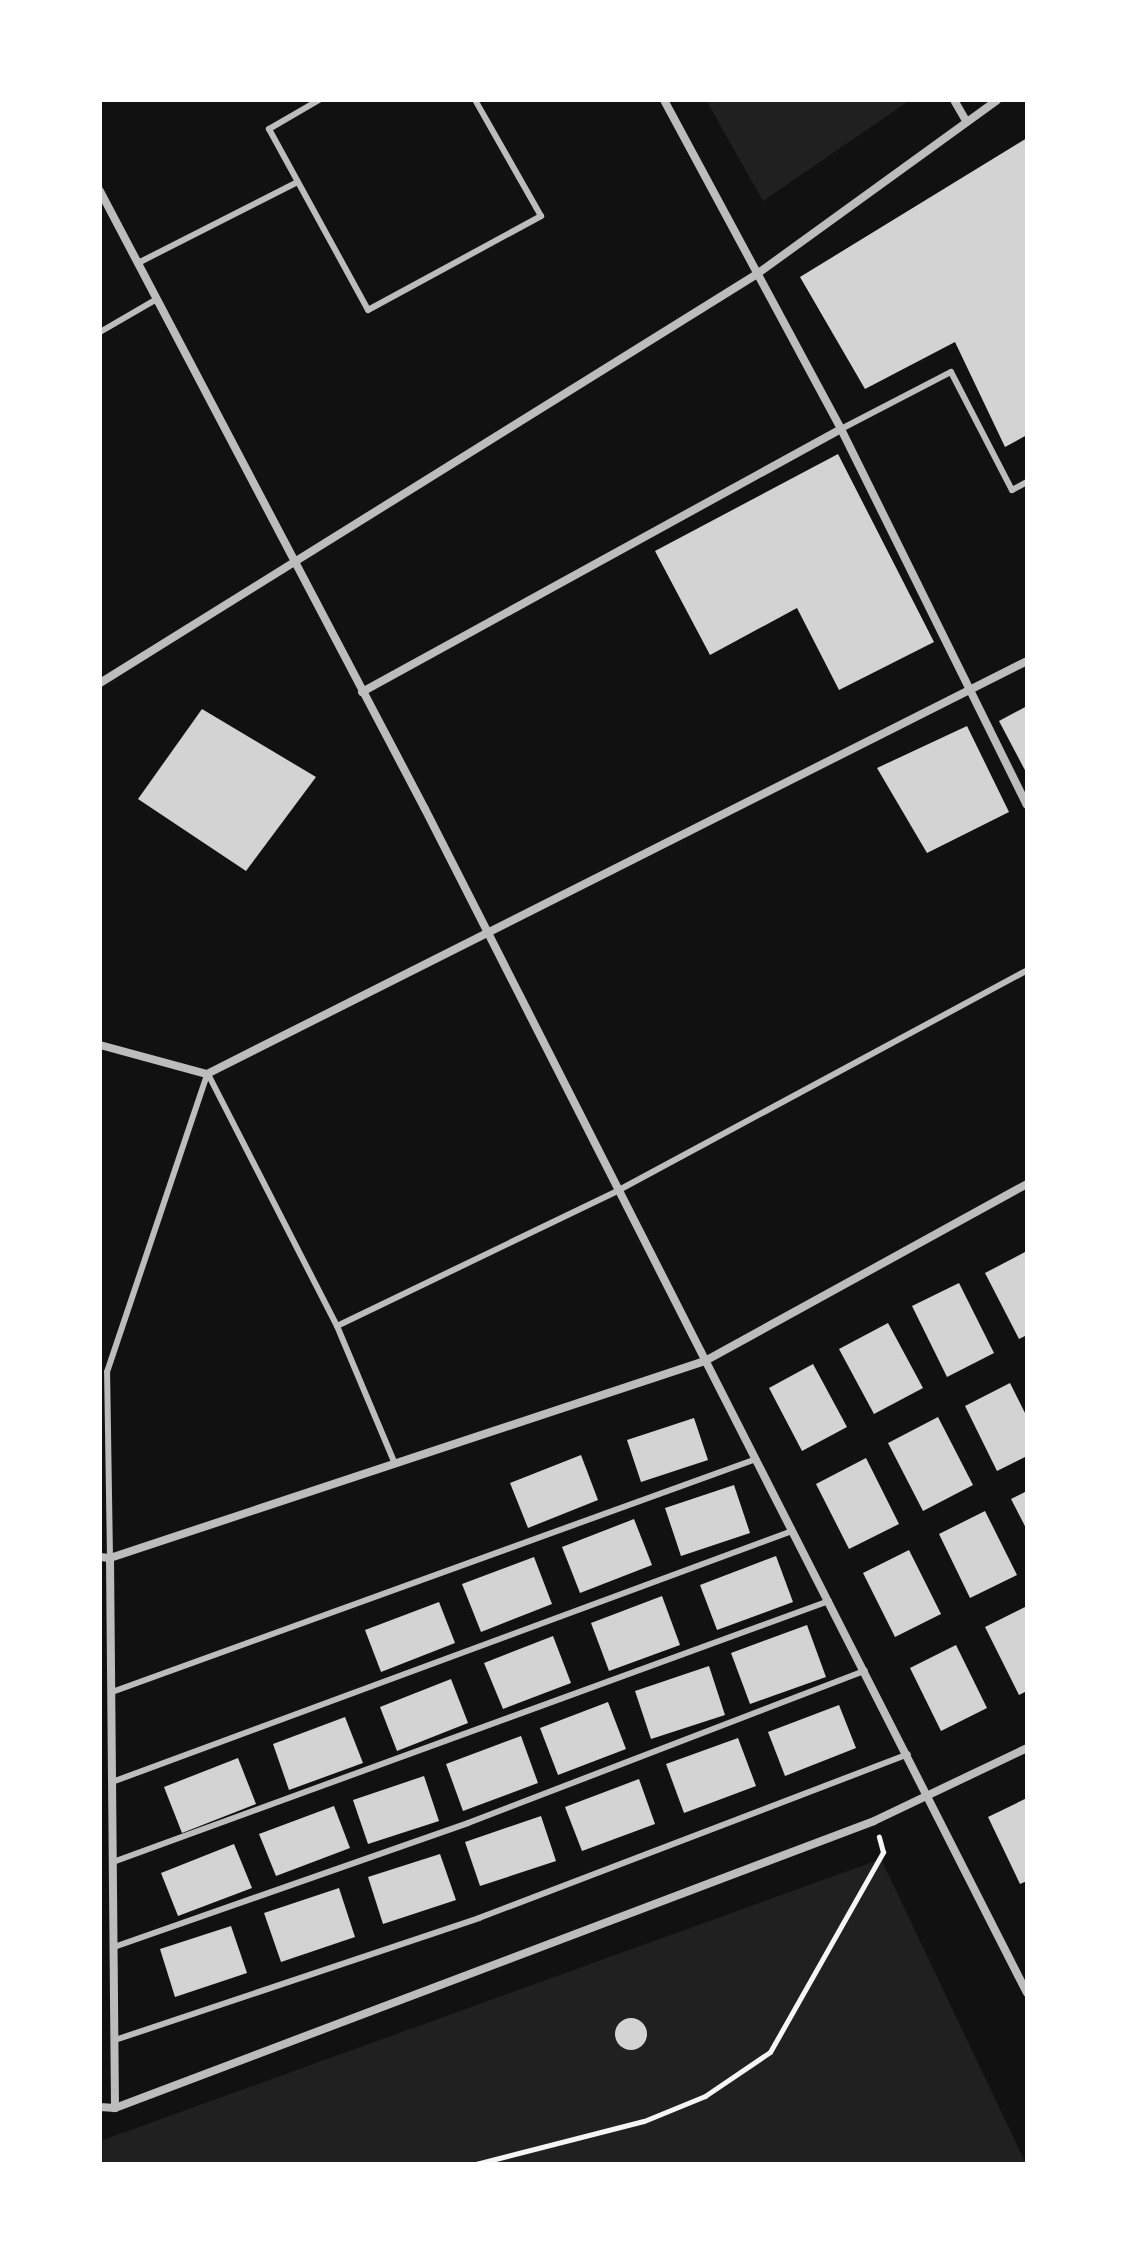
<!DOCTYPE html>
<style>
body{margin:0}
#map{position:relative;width:1127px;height:2264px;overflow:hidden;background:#111;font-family:Mulish,sans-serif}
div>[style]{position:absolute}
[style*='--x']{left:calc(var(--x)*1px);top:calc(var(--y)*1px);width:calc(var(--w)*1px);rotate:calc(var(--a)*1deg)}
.green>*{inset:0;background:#202020}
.building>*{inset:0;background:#d3d3d3}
.round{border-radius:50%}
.path>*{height:5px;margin:-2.5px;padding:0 2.5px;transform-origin:2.5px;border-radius:2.5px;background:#f5f5f5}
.service>*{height:6px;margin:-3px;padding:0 3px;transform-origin:3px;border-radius:3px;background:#bcbcbc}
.minor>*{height:8px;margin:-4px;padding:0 4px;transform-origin:4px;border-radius:4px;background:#bcbcbc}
span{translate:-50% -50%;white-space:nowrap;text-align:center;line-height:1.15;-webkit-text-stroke:6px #fff;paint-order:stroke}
.frame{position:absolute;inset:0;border:102px solid #fff;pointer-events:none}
</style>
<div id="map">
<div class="green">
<div style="clip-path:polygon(706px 100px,910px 100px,763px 201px)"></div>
<div style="clip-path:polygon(881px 1859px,1025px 2162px,100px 2164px,100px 2141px)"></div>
</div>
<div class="building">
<div style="clip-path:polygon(1027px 138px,1027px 435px,1005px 447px,955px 342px,865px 389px,800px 277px)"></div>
<div style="clip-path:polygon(838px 454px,934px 642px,839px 690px,797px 608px,710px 655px,655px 551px)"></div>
<div style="clip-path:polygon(1027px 706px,1027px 774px,999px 721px)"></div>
<div style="clip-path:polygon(202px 709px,316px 777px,246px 871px,138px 799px)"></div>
<div style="clip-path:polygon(967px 726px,1009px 812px,927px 853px,877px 768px)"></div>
<div style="clip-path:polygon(1027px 1251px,1027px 1335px,1019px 1339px,985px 1273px)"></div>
<div style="clip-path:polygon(959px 1283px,994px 1353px,947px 1377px,912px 1306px)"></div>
<div style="clip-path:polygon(888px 1323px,923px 1388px,874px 1414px,839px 1349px)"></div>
<div style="clip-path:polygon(813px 1364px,847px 1427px,802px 1451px,769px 1388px)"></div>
<div style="clip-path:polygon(1010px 1383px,1027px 1417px,1027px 1456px,997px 1471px,965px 1406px)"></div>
<div style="clip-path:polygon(938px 1417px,973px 1485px,923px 1511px,888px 1443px)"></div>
<div style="clip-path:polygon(694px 1418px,708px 1460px,641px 1482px,627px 1440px)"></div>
<div style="clip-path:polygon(581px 1455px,598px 1500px,528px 1528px,510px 1483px)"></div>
<div style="clip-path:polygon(866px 1458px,899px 1524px,849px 1549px,816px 1484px)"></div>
<div style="clip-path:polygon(734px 1485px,750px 1533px,681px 1556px,665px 1508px)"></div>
<div style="clip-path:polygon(1027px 1491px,1027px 1530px,1011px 1499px)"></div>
<div style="clip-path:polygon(985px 1511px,1017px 1575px,970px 1598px,939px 1534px)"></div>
<div style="clip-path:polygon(634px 1519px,652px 1565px,580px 1593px,562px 1547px)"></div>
<div style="clip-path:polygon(909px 1550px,941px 1614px,895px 1637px,863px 1573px)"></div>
<div style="clip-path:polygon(776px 1556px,793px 1602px,717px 1630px,700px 1585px)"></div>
<div style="clip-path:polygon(534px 1557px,552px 1604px,481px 1632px,462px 1584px)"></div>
<div style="clip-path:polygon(662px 1596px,680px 1645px,609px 1671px,591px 1623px)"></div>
<div style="clip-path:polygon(439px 1602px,455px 1643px,381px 1672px,365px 1630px)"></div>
<div style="clip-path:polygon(1027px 1606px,1027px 1691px,1019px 1695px,985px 1627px)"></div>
<div style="clip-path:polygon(807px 1625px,826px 1677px,750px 1704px,731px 1653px)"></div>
<div style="clip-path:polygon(553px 1636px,571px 1683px,503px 1709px,484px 1663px)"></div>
<div style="clip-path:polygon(956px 1645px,987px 1708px,941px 1731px,910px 1668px)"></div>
<div style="clip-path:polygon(709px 1666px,725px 1715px,651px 1739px,635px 1691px)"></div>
<div style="clip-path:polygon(451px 1679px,468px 1723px,397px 1751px,380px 1707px)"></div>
<div style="clip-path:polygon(608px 1702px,626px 1749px,558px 1775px,540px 1728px)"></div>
<div style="clip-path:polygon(839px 1705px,856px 1748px,785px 1776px,768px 1732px)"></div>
<div style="clip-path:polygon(345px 1717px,363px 1763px,289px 1790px,273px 1744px)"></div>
<div style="clip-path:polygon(521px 1736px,538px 1783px,463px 1811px,446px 1764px)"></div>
<div style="clip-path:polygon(738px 1738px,756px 1786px,684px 1813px,666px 1764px)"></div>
<div style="clip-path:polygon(238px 1758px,256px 1804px,182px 1833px,164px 1787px)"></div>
<div style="clip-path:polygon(424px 1776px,439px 1821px,368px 1844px,353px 1800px)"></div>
<div style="clip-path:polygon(639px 1779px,655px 1824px,582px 1851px,565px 1807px)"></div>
<div style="clip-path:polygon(1027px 1798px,1027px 1881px,1020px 1884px,988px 1817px)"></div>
<div style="clip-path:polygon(334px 1806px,350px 1848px,276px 1876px,259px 1834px)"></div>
<div style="clip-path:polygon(541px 1816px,556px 1861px,480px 1886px,465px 1842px)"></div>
<div style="clip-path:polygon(234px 1844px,252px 1888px,178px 1916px,161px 1873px)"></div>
<div style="clip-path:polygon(440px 1854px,456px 1900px,383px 1924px,368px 1877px)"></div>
<div style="clip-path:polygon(339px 1888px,355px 1937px,281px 1962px,264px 1913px)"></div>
<div style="clip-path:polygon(231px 1926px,247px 1973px,175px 1997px,160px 1949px)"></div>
<div class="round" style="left:615px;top:2018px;width:32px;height:32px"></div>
</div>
<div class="path">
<div style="--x:476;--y:2164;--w:173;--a:-14.4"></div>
<div style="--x:644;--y:2121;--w:66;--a:-22.3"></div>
<div style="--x:705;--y:2096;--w:78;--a:-34.1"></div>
<div style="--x:770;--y:2052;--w:230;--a:-60.5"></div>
<div style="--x:883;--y:1852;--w:16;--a:-105"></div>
</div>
<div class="service">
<div style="--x:319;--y:100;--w:58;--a:149.9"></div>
<div style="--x:269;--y:129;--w:206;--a:61.3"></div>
<div style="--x:368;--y:310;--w:197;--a:-28.5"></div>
<div style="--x:541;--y:216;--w:133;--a:-119.6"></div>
<div style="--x:138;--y:263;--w:179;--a:-26.9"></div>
<div style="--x:100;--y:332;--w:66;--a:-30.1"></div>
<div style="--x:841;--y:429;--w:124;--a:-27.4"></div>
<div style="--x:951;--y:372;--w:133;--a:62.7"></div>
<div style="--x:1012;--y:490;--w:17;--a:-28"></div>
<div style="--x:208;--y:1074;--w:283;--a:62.9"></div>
<div style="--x:337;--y:1326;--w:150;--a:67.2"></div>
<div style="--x:337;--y:1326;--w:313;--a:-25.7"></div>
<div style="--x:619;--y:1190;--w:464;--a:-28.3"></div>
<div style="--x:110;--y:1558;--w:186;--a:-90.9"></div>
<div style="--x:107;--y:1372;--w:314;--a:-71.4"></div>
<div style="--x:112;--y:1692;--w:685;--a:-19.89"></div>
<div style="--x:112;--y:1782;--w:725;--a:-20.26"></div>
<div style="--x:113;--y:1862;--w:762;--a:-20.03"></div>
<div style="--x:114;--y:1947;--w:375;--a:-19.3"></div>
<div style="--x:468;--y:1823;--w:425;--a:-21"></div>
<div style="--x:115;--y:2040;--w:384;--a:-18.5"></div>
<div style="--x:479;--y:1918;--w:459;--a:-20.9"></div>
</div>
<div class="minor">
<div style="--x:664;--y:100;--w:374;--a:61.7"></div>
<div style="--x:841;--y:429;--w:419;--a:63.7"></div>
<div style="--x:954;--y:100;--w:24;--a:60"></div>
<div style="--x:100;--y:191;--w:698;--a:62.26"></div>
<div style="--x:425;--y:809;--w:1328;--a:63.05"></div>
<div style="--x:100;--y:683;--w:774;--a:-31.9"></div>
<div style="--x:757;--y:274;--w:296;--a:-35.9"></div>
<div style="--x:362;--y:692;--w:546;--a:-28.77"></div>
<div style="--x:100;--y:1045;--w:111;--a:15.2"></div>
<div style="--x:207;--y:1074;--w:918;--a:-26.73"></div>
<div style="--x:100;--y:1557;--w:10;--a:6"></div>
<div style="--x:110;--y:1558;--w:550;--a:89.48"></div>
<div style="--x:110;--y:1558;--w:627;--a:-18.32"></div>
<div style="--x:705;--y:1361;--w:367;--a:-28.8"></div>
<div style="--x:100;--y:2107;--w:15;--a:4"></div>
<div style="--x:115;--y:2108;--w:811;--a:-20.71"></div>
<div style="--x:874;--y:1821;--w:170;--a:-25.5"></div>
</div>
<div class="frame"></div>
</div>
